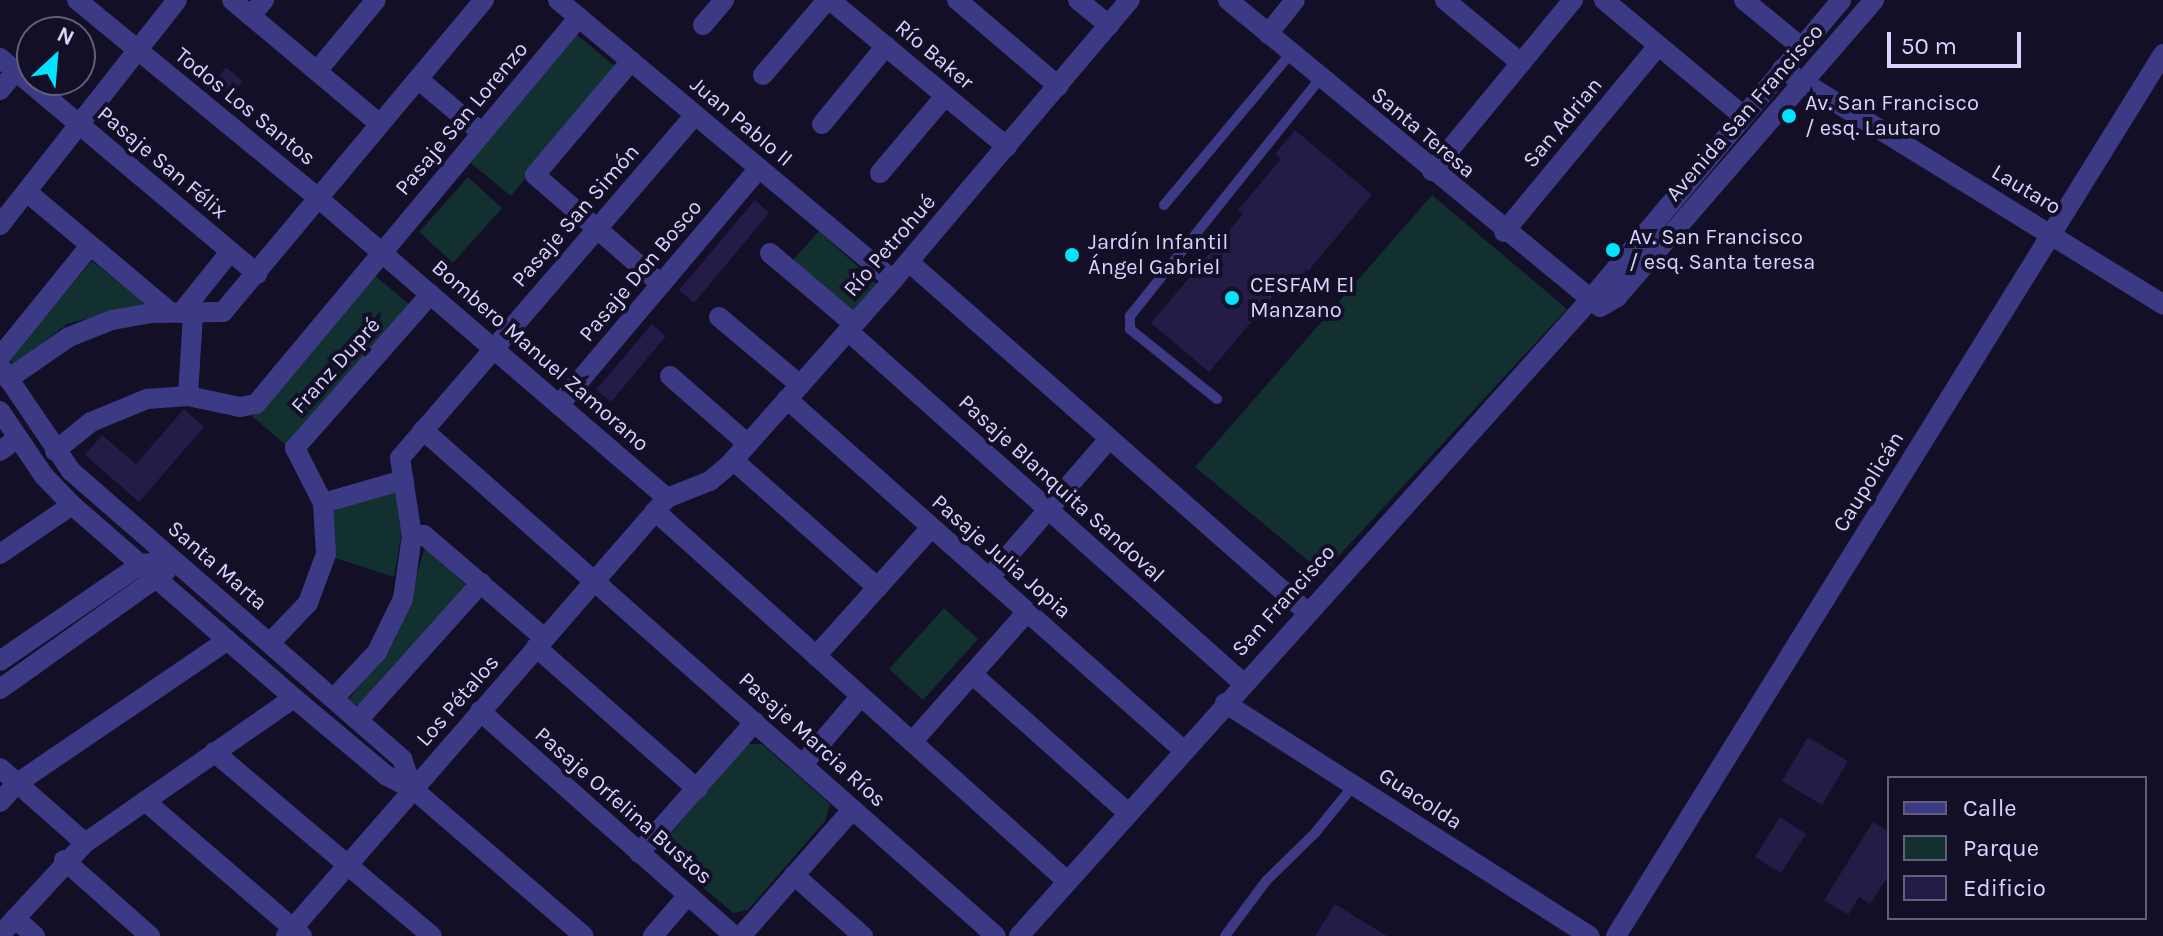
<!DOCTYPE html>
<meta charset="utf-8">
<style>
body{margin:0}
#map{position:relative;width:2163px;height:936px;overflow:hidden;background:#130f26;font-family:Karla,sans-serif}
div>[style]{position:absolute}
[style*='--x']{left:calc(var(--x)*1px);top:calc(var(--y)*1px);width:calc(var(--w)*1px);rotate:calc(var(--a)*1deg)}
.green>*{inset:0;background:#12302f}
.building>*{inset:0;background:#241b47}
.service>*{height:10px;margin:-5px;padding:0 5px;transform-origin:5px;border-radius:5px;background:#3d3a85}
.minor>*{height:20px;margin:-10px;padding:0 10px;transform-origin:10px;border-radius:10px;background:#3d3a85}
.tertiary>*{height:20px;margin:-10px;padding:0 10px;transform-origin:10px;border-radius:10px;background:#3d3a85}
.dots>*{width:22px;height:22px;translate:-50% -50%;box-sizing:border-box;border:4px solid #130f26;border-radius:50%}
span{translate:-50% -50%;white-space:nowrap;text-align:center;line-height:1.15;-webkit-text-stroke:8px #130f26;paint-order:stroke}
.street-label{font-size:22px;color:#d9d4ff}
.poi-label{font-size:22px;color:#d9d4ff}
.left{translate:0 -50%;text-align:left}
.legend{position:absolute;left:1887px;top:776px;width:260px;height:144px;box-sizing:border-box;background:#130f26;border:2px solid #625e7d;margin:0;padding:10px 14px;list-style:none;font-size:24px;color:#d9d4ff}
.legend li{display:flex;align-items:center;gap:16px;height:40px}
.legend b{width:40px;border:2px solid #625e7d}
.north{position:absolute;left:16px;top:16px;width:80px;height:80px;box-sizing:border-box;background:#130f26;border:2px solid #625e7d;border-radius:50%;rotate:26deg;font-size:22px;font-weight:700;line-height:32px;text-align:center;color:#d9d4ff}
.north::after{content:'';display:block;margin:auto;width:28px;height:36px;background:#00e5ff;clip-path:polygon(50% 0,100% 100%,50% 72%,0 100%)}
.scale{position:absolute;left:1887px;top:32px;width:134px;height:36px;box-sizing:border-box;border:4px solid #d9d4ff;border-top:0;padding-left:10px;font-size:24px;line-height:28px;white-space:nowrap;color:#d9d4ff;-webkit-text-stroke:6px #130f26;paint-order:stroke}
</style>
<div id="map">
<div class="green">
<div style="clip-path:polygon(572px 31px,616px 67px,511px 196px,467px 160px)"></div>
<div style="clip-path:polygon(468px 177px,502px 208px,453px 263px,419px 232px)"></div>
<div style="clip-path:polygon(1432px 195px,1567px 309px,1323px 573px,1195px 467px)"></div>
<div style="clip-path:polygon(819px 231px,878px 285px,852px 314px,793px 260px)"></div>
<div style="clip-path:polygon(92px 261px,151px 308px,122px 310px,67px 324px,14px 366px,9px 359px)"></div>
<div style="clip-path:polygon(373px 274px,411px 306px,288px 447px,252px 416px)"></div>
<div style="clip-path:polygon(397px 491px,402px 532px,394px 577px,329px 556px,331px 506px)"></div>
<div style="clip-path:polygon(425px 548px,468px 587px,359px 706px,348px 700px,395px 640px)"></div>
<div style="clip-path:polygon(944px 608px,978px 639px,923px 700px,889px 669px)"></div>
<div style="clip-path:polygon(747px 744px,762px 744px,830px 804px,825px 821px,748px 910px,733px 913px,664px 854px,665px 840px)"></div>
</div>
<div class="building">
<div style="clip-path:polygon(226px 67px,243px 81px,230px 96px,214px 83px)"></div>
<div style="clip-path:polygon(1295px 130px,1372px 195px,1287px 296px,1279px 289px,1209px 372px,1151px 323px,1243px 214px,1238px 210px,1281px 159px,1275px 154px)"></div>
<div style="clip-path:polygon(755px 200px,769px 213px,694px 303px,679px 290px)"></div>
<div style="clip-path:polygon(652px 324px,666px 336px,611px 402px,596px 390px)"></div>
<div style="clip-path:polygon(184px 409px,204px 427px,139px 502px,85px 455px,102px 435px,136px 464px)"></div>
<div style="clip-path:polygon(1808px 737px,1848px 761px,1822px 805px,1782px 781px)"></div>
<div style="clip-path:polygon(1780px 817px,1806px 834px,1781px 873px,1755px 857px)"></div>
<div style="clip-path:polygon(1873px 822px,1889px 832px,1889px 875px,1870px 904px,1859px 897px,1848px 915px,1824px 900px)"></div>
<div style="clip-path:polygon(1335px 904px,1387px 936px,1315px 936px)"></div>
</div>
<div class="service">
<div style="--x:1164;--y:205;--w:198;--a:-50.1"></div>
<div style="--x:1217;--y:399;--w:112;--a:-141.2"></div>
<div style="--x:1130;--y:329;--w:13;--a:-90"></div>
<div style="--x:1130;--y:316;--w:305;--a:-51.3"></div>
<div style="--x:1225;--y:936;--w:69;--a:-53.3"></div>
<div style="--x:1266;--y:881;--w:69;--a:-44.4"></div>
<div style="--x:1315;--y:833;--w:62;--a:-50.9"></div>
</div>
<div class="minor">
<div style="--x:77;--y:0;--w:310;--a:39.4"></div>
<div style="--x:317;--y:197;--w:462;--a:40.7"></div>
<div style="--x:232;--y:0;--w:193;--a:40"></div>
<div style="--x:558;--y:0;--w:437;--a:39.9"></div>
<div style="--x:830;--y:0;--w:230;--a:39.7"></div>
<div style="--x:957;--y:0;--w:133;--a:40.4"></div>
<div style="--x:1078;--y:0;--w:40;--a:39"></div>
<div style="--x:1445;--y:0;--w:99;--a:39.7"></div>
<div style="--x:1604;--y:0;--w:180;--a:39.8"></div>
<div style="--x:1744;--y:0;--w:74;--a:39.5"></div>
<div style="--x:251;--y:16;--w:21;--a:-51"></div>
<div style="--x:703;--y:25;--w:33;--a:-50"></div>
<div style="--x:1268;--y:34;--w:43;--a:-51.5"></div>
<div style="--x:0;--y:58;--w:336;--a:40"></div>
<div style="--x:631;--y:61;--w:149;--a:130.1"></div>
<div style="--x:535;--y:175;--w:167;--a:40.9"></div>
<div style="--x:1782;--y:69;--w:448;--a:31.7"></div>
<div style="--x:317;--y:71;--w:92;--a:-50.3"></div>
<div style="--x:763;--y:75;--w:99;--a:-49.5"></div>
<div style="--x:418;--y:79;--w:84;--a:40.2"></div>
<div style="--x:0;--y:90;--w:25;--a:-50"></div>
<div style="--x:822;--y:124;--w:101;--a:-50.6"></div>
<div style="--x:1432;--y:171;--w:222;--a:-50.5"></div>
<div style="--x:880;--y:173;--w:101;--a:-49.8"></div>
<div style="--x:27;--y:192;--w:187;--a:40"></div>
<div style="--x:0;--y:225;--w:286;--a:-51.8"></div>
<div style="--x:1504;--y:232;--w:241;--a:-50.4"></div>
<div style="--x:770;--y:253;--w:110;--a:40.2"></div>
<div style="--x:909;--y:262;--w:530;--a:41.33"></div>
<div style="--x:181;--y:313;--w:78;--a:-51.2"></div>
<div style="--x:719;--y:317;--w:106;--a:40"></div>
<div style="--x:848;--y:331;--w:529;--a:41.71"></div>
<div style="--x:0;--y:357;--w:143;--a:-51"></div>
<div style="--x:0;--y:366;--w:127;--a:55.9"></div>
<div style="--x:71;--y:471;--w:439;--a:41"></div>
<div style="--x:402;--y:759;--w:32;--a:70"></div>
<div style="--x:670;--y:376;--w:103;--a:41.1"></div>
<div style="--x:8;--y:379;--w:74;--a:-34.5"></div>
<div style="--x:69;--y:337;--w:46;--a:-21.6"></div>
<div style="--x:112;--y:320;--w:41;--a:-9.9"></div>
<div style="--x:152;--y:313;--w:71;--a:-0.8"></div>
<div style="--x:223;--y:312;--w:407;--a:-50.1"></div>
<div style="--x:188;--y:396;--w:82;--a:-86.5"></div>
<div style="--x:787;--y:399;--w:529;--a:41.55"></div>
<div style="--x:559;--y:405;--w:310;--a:-49.8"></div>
<div style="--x:0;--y:411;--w:78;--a:55.9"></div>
<div style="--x:44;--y:476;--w:40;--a:46"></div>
<div style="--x:72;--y:505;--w:294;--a:41"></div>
<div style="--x:294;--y:698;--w:121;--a:40"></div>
<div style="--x:387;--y:776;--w:29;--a:27"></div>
<div style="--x:413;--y:789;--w:225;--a:40.7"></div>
<div style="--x:423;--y:430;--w:764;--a:41.45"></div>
<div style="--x:0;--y:451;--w:22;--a:-36"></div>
<div style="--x:55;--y:451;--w:46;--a:-38.9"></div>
<div style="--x:91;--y:422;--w:61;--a:-22.3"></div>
<div style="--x:147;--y:399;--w:41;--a:-4.2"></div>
<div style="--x:188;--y:396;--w:53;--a:11.9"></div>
<div style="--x:240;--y:407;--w:16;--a:-11"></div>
<div style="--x:256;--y:404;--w:504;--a:-50.15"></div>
<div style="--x:733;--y:460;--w:193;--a:41.4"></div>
<div style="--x:323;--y:503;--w:84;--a:-15.9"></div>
<div style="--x:655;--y:511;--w:554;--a:41.93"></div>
<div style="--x:412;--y:536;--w:12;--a:-5"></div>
<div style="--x:424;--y:535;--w:158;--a:40.6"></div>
<div style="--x:0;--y:554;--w:87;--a:-34.2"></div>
<div style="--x:989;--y:578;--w:182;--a:-49.2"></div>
<div style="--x:270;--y:643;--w:55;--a:-46.5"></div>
<div style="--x:308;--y:603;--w:52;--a:-69.8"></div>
<div style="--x:326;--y:554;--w:51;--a:-93.4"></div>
<div style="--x:323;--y:503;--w:62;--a:-117"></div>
<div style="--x:295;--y:448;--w:205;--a:-48.6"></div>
<div style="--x:536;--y:647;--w:215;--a:41.4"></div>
<div style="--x:816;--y:656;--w:172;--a:-48.1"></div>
<div style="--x:0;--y:661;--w:171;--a:-34.5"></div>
<div style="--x:141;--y:564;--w:10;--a:-6"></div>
<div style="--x:972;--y:674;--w:209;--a:41.7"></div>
<div style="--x:0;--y:689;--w:204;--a:-35.4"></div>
<div style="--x:334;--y:698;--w:63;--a:-46.9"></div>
<div style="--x:377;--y:652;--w:59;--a:-63.9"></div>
<div style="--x:403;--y:599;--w:64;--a:-81.9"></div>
<div style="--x:412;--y:536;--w:79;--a:-98.7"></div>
<div style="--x:400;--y:458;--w:452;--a:-49.3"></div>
<div style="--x:1225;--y:703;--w:433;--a:32.6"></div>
<div style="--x:480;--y:711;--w:339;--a:41.5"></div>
<div style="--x:359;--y:719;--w:183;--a:-48.1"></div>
<div style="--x:912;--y:742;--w:174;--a:-48.5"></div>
<div style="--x:214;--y:752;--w:285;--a:40.2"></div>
<div style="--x:803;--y:764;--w:89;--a:-49.5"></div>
<div style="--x:0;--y:768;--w:113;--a:41.4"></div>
<div style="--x:145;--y:801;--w:207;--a:40.7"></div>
<div style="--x:0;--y:802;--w:24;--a:-48"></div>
<div style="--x:16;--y:784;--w:256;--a:-34.2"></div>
<div style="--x:639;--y:853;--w:175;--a:-48.5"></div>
<div style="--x:64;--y:860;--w:115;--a:41.5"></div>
<div style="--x:794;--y:875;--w:92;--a:41.5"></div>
<div style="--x:15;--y:918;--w:27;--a:42"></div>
<div style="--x:0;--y:935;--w:125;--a:-47.3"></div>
<div style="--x:85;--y:843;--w:254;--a:-34.8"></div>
<div style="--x:286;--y:936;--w:581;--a:-48.98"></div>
<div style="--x:667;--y:498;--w:46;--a:-21.6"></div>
<div style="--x:710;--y:481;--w:25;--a:-40"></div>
<div style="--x:729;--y:465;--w:247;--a:-48.4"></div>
<div style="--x:893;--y:280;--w:367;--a:-49.8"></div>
<div style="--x:653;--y:936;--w:54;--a:-49.5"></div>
<div style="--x:741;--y:936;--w:169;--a:-48.6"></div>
<div style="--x:1019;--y:936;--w:852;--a:-48.09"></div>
<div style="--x:1616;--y:936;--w:1038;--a:-58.19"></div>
</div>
<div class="tertiary">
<div style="--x:1228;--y:0;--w:482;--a:39.5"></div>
<div style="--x:1600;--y:307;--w:20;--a:-30"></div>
<div style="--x:1617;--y:297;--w:393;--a:-49.1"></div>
<div style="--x:1588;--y:302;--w:394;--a:-50"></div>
</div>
<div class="dots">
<div style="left:1789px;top:116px;background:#00e5ff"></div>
<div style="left:1613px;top:250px;background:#00e5ff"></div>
<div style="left:1072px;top:255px;background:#00e5ff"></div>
<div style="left:1232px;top:298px;background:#00e5ff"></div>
</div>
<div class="street-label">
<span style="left:934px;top:55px;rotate:40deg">Río Baker</span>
<span style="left:245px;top:107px;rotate:39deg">Todos Los Santos</span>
<span style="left:1745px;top:113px;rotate:-49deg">Avenida San Francisco</span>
<span style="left:462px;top:119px;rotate:-50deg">Pasaje San Lorenzo</span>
<span style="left:741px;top:122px;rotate:40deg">Juan Pablo II</span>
<span style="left:1563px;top:123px;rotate:-50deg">San Adrian</span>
<span style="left:1423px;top:133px;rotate:40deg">Santa Teresa</span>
<span style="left:162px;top:163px;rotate:40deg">Pasaje San Félix</span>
<span style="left:2026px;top:190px;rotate:31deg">Lautaro</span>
<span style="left:576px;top:216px;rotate:-49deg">Pasaje San Simón</span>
<span style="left:890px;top:246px;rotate:-49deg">Río Petrohué</span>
<span style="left:641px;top:271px;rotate:-50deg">Pasaje Don Bosco</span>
<span style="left:540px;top:356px;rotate:41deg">Bombero Manuel Zamorano</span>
<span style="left:336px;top:366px;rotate:-48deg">Franz Dupré</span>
<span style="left:1869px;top:482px;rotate:-58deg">Caupolicán</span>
<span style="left:1061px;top:489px;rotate:42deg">Pasaje Blanquita Sandoval</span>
<span style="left:1001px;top:557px;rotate:41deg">Pasaje Julia Jopia</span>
<span style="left:217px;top:566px;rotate:41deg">Santa Marta</span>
<span style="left:1284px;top:601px;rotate:-48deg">San Francisco</span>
<span style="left:458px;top:701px;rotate:-49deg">Los Pétalos</span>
<span style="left:812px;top:740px;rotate:42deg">Pasaje Marcia Ríos</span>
<span style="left:1420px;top:799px;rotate:33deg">Guacolda</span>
<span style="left:623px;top:806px;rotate:41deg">Pasaje Orfelina Bustos</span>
</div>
<div class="poi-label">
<span class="left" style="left:1805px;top:116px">Av. San Francisco<br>/ esq. Lautaro</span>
<span class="left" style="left:1629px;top:250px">Av. San Francisco<br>/ esq. Santa teresa</span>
<span class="left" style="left:1088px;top:255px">Jardín Infantil<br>Ángel Gabriel</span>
<span class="left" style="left:1250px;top:298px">CESFAM El<br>Manzano</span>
</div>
<ul class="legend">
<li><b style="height:10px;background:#3d3a85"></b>Calle</li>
<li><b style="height:22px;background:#12302f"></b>Parque</li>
<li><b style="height:22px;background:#241b47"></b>Edificio</li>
</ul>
<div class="north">N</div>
<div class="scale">50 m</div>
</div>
